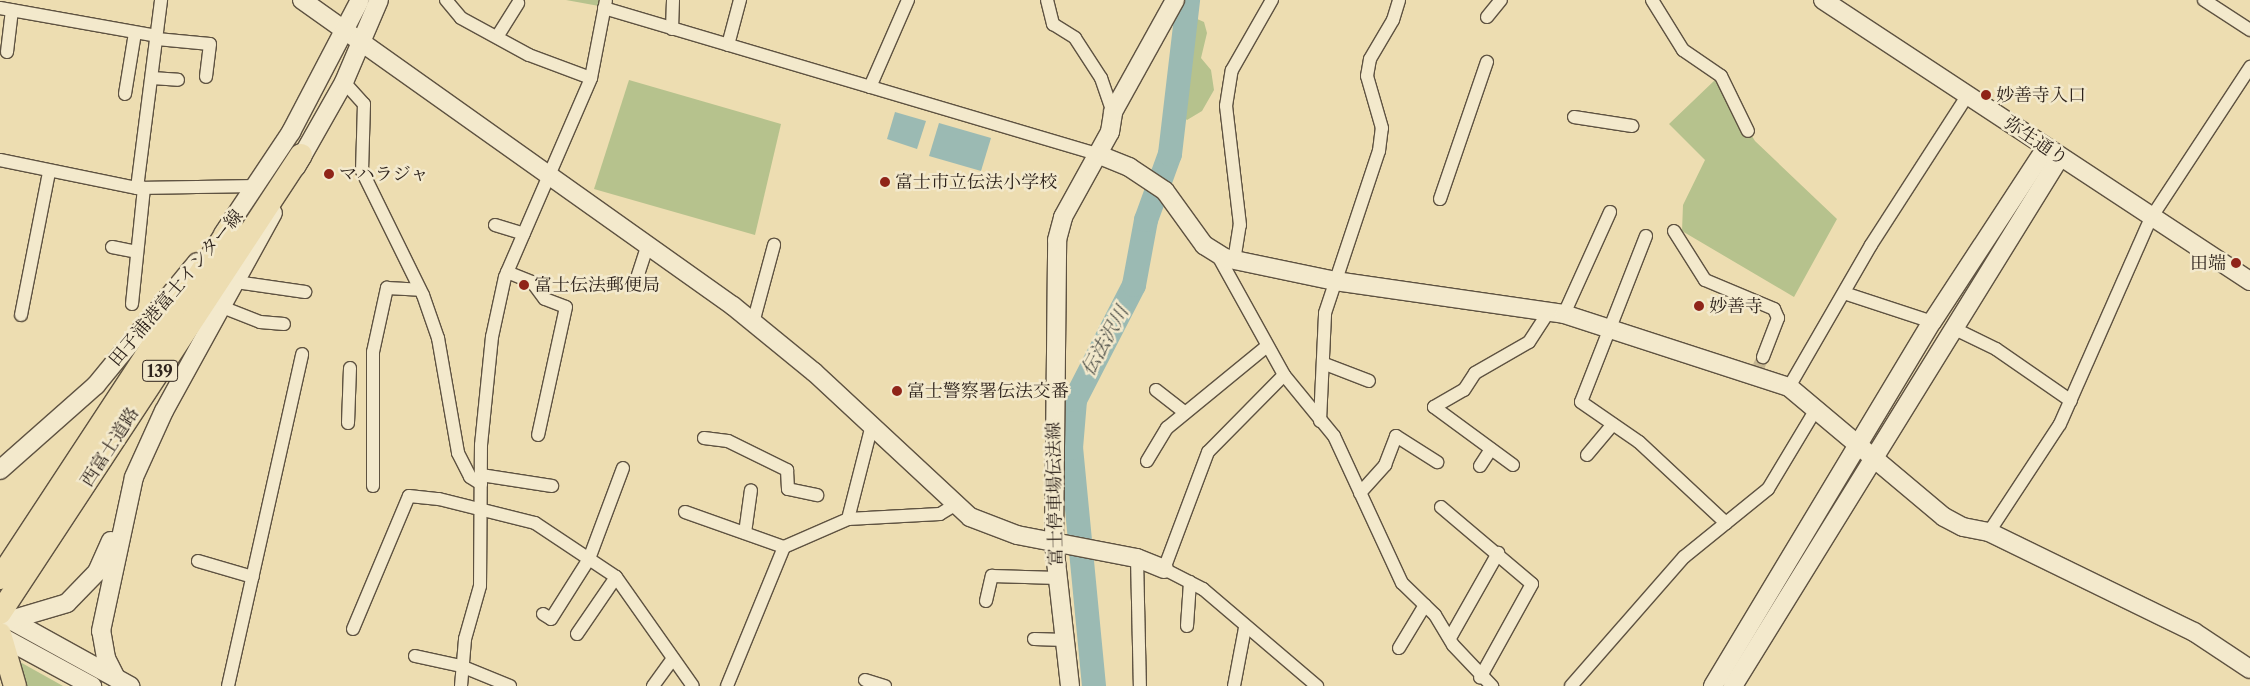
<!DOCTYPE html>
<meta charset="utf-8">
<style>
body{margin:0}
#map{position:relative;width:2250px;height:686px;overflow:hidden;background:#edddb1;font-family:"Libre Caslon Text","Noto Serif JP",serif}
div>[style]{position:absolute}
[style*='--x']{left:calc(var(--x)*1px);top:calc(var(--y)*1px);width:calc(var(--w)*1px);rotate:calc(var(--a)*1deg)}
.green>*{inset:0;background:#b6c28d}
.water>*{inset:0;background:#9bbab3}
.river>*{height:24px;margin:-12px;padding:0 12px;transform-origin:12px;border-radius:12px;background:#9bbab3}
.street-tunnel>*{height:12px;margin-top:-6px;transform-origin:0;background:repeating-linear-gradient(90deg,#c7b893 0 12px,transparent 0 18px)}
.roads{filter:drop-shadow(1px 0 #5e5241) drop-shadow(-1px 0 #5e5241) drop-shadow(0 1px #5e5241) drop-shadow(0 -1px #5e5241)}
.street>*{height:12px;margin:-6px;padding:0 6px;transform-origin:6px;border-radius:6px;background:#f3e9cc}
.secondary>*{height:18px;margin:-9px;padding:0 9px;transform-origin:9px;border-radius:9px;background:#f3e9cc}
.highway>*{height:22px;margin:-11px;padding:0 11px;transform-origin:11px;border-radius:11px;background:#edddb1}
.dots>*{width:14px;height:14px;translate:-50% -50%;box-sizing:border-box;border:2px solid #f3e9cc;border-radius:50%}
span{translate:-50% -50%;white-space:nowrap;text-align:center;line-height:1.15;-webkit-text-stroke:5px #f3e9cc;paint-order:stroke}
.shield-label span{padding:1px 4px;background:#f3e9cc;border:1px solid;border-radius:4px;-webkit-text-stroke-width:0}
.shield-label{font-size:16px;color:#2e231c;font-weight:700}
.poi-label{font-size:18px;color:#2e231c}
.left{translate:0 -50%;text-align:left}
.right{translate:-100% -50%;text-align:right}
.street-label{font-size:18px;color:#2e231c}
.water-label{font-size:19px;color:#4f5049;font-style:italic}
</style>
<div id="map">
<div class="green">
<div style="clip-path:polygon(566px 0,601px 0,599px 6px)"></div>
<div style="clip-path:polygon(1186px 14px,1204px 22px,1207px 33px,1201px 58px,1211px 70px,1214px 90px,1202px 111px,1187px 120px,1172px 106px,1172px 48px)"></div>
<div style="clip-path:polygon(1716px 79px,1755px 141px,1837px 219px,1794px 297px,1682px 231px,1683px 205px,1705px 160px,1669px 124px)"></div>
<div style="clip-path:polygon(629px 80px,781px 124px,755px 235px,594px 189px)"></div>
<div style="clip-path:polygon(20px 662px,63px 686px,22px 686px)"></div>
</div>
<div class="water">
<div style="clip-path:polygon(895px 112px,926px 121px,917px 149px,887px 139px)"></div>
<div style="clip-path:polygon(939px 123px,991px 138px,981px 171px,929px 156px)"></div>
</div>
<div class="river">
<div style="--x:1094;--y:686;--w:239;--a:-95.5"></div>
<div style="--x:1071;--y:448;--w:48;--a:-85.2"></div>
<div style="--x:1075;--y:400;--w:129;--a:-62.8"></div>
<div style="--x:1134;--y:285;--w:66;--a:-79.5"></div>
<div style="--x:1146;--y:220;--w:70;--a:-70"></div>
<div style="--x:1170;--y:154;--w:155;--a:-83.3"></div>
</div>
<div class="street-tunnel">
<div style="--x:1757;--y:370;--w:14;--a:-65"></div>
</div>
<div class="roads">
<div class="street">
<div style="--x:446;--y:0;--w:23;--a:50"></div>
<div style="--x:461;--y:18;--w:77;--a:28.6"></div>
<div style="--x:529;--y:55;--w:66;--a:20.4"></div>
<div style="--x:1047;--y:0;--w:25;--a:76"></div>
<div style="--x:1053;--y:24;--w:26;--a:32"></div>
<div style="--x:1075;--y:38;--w:48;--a:57"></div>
<div style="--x:1101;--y:78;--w:36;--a:71"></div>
<div style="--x:1652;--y:0;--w:59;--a:58.2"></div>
<div style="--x:1683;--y:50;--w:46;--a:34.4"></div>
<div style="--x:1721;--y:76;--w:61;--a:63.9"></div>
<div style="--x:2204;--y:0;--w:55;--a:33.1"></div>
<div style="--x:0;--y:8;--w:159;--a:10.1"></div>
<div style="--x:604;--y:8;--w:514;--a:16.5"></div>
<div style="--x:1487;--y:17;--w:22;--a:-51"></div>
<div style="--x:672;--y:29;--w:29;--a:-88"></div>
<div style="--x:497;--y:37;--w:40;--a:-58"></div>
<div style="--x:157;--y:39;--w:53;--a:5.4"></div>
<div style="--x:210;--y:44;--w:33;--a:97"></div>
<div style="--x:728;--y:45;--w:47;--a:-75.1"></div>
<div style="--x:7;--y:52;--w:42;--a:-83.2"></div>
<div style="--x:152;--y:78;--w:26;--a:4"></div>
<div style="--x:344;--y:82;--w:30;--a:48"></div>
<div style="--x:364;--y:104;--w:67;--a:91.7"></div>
<div style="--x:362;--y:171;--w:138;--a:63.8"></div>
<div style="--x:423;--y:295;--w:46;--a:70.8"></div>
<div style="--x:438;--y:338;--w:117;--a:80.1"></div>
<div style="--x:458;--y:453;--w:27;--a:63"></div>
<div style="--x:470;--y:477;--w:13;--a:32"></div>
<div style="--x:870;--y:87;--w:95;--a:-66.4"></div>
<div style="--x:125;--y:94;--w:62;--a:-80.7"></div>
<div style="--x:1574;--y:117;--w:59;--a:8.8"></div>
<div style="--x:0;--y:160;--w:140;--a:11.6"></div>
<div style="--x:137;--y:188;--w:120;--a:-1"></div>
<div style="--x:137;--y:188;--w:190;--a:-82.7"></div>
<div style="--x:1440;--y:199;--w:145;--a:-71.1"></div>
<div style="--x:495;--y:225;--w:30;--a:17"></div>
<div style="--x:1674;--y:231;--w:58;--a:57.7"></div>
<div style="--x:1705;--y:280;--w:75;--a:22.8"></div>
<div style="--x:1774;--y:309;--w:10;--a:66"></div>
<div style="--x:1778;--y:318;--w:42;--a:111"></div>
<div style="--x:1646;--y:236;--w:178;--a:111.4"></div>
<div style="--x:1581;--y:402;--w:70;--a:34.6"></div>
<div style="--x:1639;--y:442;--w:119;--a:43"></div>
<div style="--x:112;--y:247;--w:25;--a:11"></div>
<div style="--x:1217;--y:254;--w:138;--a:61"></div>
<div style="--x:1284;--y:375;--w:79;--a:50.7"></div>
<div style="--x:1334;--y:436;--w:162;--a:65.2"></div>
<div style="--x:1402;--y:583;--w:46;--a:44.1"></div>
<div style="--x:1435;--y:615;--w:35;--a:59"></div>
<div style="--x:1453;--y:645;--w:57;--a:46.4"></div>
<div style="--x:1234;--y:261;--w:36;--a:-81"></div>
<div style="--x:1240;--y:225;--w:120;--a:-96.7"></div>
<div style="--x:1226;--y:106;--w:36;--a:-81"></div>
<div style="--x:1232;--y:70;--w:81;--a:-60.3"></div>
<div style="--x:507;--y:272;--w:27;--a:22"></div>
<div style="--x:532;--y:282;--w:21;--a:53"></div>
<div style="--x:545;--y:299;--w:22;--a:21"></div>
<div style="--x:566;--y:307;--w:131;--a:102.3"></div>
<div style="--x:236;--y:282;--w:70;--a:8.2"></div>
<div style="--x:635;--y:284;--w:42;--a:-72"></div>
<div style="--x:1844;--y:293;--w:93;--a:18.2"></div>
<div style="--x:132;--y:304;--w:117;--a:-84.1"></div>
<div style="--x:222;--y:307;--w:41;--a:21.5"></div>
<div style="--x:260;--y:322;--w:24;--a:5"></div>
<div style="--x:1564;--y:314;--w:112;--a:-65.7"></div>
<div style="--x:21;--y:315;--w:146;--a:-78.9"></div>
<div style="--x:753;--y:323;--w:81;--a:-74.9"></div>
<div style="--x:1955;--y:329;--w:46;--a:26"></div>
<div style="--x:1996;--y:349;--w:91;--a:34.7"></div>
<div style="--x:1325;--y:364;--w:47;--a:21.1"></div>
<div style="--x:1284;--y:375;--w:108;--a:134.6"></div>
<div style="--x:1208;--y:452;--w:125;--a:110.6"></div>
<div style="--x:1164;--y:569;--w:44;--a:27.1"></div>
<div style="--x:1203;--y:589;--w:150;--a:40.4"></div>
<div style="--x:1789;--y:387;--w:164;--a:-60"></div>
<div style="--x:1871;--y:245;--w:177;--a:-57.2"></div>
<div style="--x:1156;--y:390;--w:37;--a:38"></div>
<div style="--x:1320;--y:421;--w:108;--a:-87.3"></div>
<div style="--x:1325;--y:313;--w:171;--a:-71.6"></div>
<div style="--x:1379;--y:151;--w:23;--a:-83"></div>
<div style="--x:1382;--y:128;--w:54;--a:-106.1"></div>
<div style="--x:1367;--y:76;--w:17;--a:-80"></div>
<div style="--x:1370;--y:59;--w:45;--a:-59.5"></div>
<div style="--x:1393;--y:20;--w:21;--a:-73"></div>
<div style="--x:348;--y:423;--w:55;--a:-87.9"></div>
<div style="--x:704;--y:438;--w:24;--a:7"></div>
<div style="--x:728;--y:441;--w:66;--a:26.2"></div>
<div style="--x:787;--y:470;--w:19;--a:87"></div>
<div style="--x:788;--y:489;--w:30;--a:12"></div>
<div style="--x:1587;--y:455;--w:40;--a:-50"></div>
<div style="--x:1147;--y:461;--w:39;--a:-59"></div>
<div style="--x:1167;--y:428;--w:128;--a:-39.3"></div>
<div style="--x:1513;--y:465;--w:98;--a:-143.7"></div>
<div style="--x:1434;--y:407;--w:34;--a:-30"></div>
<div style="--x:1464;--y:390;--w:20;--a:-57"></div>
<div style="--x:1475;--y:373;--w:62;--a:-29.9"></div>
<div style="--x:1529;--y:342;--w:37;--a:-57"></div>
<div style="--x:1480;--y:466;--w:20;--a:-57"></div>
<div style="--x:481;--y:475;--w:72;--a:8.8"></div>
<div style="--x:373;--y:486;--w:134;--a:-90"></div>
<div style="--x:373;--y:352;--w:66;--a:-77.7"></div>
<div style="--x:387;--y:288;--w:33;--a:3"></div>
<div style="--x:1360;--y:493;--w:38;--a:-48"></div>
<div style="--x:1385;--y:465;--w:31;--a:-69"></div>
<div style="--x:1396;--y:436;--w:49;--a:32.4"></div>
<div style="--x:1441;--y:507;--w:119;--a:40.2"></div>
<div style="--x:1532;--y:584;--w:107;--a:119"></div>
<div style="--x:685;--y:512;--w:105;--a:19.5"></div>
<div style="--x:848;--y:519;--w:97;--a:-75.7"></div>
<div style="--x:1989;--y:532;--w:129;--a:-56.7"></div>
<div style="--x:2060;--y:424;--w:225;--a:-66.2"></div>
<div style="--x:2151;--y:218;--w:181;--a:-56.7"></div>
<div style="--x:745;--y:533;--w:43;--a:-82.1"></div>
<div style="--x:1137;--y:558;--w:128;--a:88.7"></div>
<div style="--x:198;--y:561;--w:57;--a:16.2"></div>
<div style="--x:986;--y:601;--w:26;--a:-77"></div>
<div style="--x:992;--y:576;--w:66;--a:1.7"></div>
<div style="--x:543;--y:614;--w:9;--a:32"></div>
<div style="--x:551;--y:619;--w:71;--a:-57.7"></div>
<div style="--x:589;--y:559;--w:97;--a:-69.5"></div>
<div style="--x:1187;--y:626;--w:44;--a:-86.1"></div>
<div style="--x:353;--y:629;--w:144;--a:-67.2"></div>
<div style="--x:409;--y:496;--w:30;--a:6"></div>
<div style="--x:439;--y:499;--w:99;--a:14"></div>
<div style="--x:535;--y:523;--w:97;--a:33.7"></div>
<div style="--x:616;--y:577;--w:133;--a:54.8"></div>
<div style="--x:577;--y:634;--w:69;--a:-55.6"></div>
<div style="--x:1450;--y:638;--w:98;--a:-60.5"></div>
<div style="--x:1034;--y:639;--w:31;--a:2"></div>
<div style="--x:1399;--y:648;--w:50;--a:-58.8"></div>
<div style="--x:415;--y:656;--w:47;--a:12.3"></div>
<div style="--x:461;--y:666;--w:53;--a:22.2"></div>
<div style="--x:865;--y:680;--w:21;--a:17"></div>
<div style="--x:228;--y:686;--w:340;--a:-77.4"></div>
<div style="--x:461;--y:686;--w:47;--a:-85.1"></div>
<div style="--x:465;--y:639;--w:55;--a:-74.2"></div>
<div style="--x:480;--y:586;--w:141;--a:-89.6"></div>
<div style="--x:481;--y:445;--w:109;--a:-84.2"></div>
<div style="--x:492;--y:337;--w:61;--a:-77.8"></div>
<div style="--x:505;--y:277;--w:217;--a:-66.6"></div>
<div style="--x:591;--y:78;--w:79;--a:-79.1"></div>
<div style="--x:653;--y:686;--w:32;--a:-54"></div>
<div style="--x:727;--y:686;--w:150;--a:-67.7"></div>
<div style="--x:784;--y:547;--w:70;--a:-23.6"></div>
<div style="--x:848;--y:519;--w:92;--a:-3.1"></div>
<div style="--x:940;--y:514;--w:15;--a:-32"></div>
<div style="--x:1234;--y:686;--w:59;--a:-79.3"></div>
<div style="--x:1571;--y:686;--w:171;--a:-48.8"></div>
<div style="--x:1684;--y:557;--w:108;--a:-39"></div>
<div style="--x:1768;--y:489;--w:93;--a:-59"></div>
</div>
<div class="secondary">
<div style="--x:302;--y:0;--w:529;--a:35.37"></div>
<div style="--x:733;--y:306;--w:104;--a:39.2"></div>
<div style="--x:814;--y:372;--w:213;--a:42.9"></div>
<div style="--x:970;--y:517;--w:50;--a:21"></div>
<div style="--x:1017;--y:535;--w:122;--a:10.9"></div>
<div style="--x:1137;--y:558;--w:29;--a:22"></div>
<div style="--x:1823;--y:0;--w:511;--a:33.35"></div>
<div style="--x:1097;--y:154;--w:35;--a:22"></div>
<div style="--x:1129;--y:167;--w:43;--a:33.7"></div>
<div style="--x:1165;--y:191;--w:67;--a:54.2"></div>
<div style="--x:1204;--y:245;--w:25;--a:32"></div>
<div style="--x:1225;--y:258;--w:112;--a:11.8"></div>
<div style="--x:1335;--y:281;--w:231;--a:8.2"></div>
<div style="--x:1564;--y:314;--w:237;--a:18"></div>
<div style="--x:1789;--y:387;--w:202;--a:40"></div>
<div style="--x:1944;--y:517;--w:21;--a:28"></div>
<div style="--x:1963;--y:527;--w:26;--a:11"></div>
<div style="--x:1989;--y:532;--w:228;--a:26"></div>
<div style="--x:2194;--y:632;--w:67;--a:33.5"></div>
<div style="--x:296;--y:167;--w:98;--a:-60.5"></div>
<div style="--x:344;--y:82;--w:89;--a:-66.9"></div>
<div style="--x:223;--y:234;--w:123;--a:-56.3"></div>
<div style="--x:291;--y:132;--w:149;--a:-62.4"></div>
<div style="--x:0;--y:470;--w:128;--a:-41.5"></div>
<div style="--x:96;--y:385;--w:159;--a:-50.6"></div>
<div style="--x:7;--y:618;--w:141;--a:28.9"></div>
<div style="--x:0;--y:623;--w:70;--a:-16.6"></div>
<div style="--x:67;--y:603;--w:43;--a:-45.9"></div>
<div style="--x:97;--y:572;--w:34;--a:-66"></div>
<div style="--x:0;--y:636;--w:105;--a:28.5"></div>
<div style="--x:116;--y:678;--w:22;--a:-117"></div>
<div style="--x:106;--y:658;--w:27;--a:-100"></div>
<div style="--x:101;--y:631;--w:157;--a:-77.9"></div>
<div style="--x:134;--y:477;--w:72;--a:-65.6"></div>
<div style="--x:164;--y:411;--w:226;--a:-61.2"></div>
<div style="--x:1070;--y:686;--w:144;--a:-96.4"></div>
<div style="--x:1054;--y:543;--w:303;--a:-89.4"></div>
<div style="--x:1057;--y:240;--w:24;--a:-75"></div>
<div style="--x:1063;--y:217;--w:97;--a:-61.1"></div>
<div style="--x:1110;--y:132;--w:20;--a:-81"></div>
<div style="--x:1113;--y:112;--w:128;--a:-61"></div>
<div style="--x:1713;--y:686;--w:425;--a:-59"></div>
<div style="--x:1932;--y:322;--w:208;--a:-56.8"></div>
<div style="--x:1733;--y:686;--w:622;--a:-58.28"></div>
</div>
<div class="highway">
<div style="--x:0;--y:578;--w:422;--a:-56.7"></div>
<div style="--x:0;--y:613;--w:548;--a:-56.69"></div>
<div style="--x:0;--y:634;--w:54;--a:73.9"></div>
</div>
</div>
<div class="dots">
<div style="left:1986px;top:95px;background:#8f2418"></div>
<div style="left:329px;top:174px;background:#8f2418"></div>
<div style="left:885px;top:182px;background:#8f2418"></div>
<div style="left:2236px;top:263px;background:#8f2418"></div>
<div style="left:524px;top:285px;background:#8f2418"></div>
<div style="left:1699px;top:306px;background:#8f2418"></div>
<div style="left:897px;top:391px;background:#8f2418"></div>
</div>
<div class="shield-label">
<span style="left:160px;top:371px">139</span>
</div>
<div class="poi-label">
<span class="left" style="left:1996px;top:95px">妙善寺入口</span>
<span class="left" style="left:339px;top:174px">マハラジャ</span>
<span class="left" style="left:895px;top:182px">富士市立伝法小学校</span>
<span class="right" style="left:2226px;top:263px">田端</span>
<span class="left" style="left:534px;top:285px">富士伝法郵便局</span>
<span class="left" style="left:1709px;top:306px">妙善寺</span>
<span class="left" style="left:907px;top:391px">富士警察署伝法交番</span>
</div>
<div class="street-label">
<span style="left:2036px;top:141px;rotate:34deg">弥生通り</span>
<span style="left:176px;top:288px;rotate:-50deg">田子浦港富士インター線</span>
<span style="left:110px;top:447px;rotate:-57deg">西富士道路</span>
<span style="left:1055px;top:494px;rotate:-91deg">富士停車場伝法線</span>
</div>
<div class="water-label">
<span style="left:1105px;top:341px;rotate:-61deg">伝法沢川</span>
</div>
</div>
